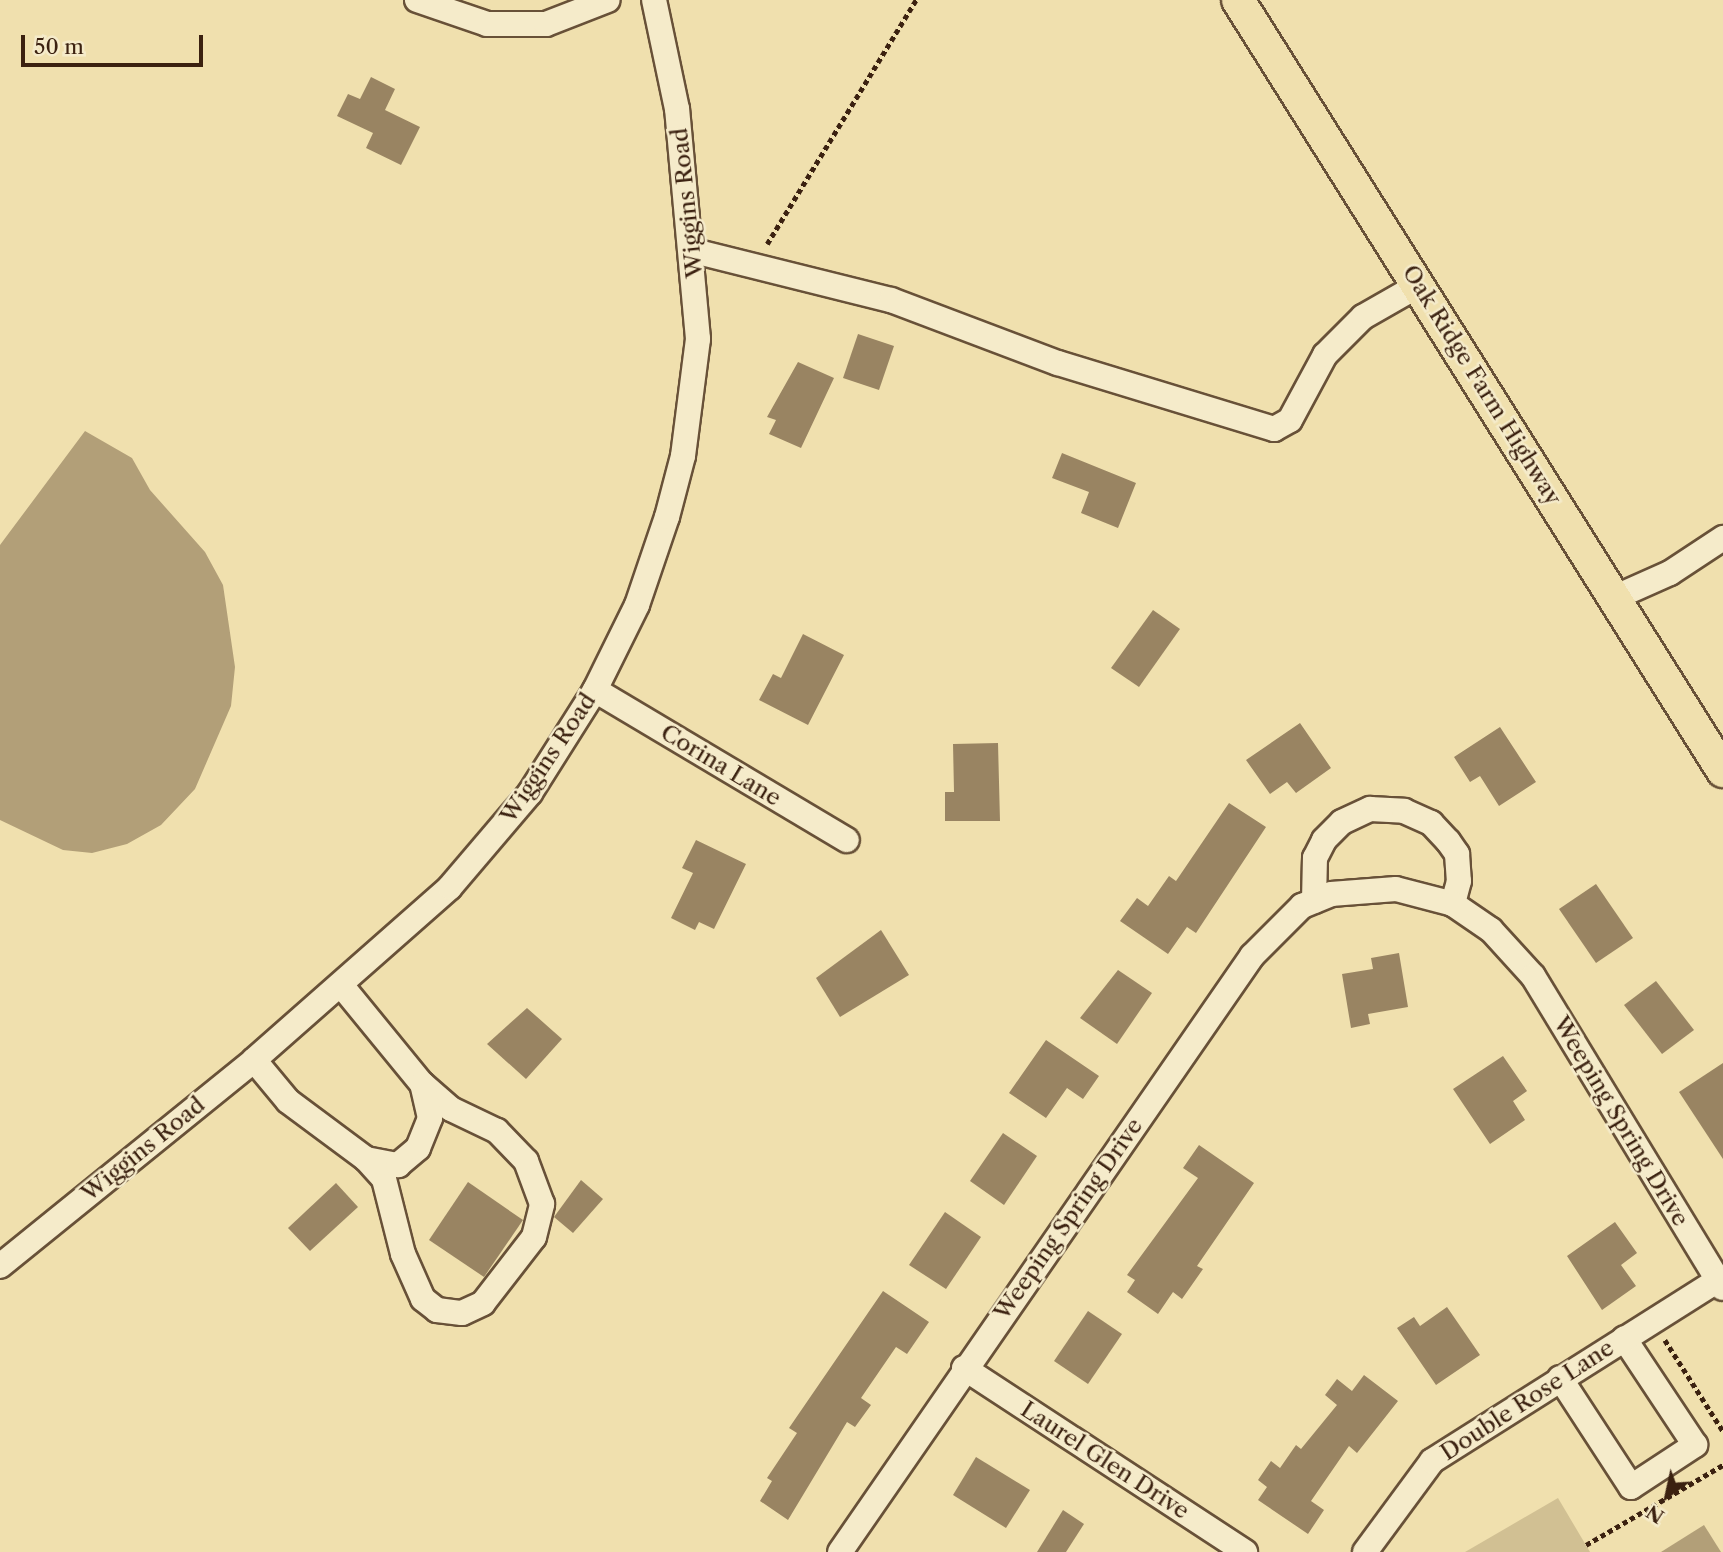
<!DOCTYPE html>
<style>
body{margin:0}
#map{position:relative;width:1723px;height:1552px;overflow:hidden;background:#f0e0ae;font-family:"Libre Caslon Text",serif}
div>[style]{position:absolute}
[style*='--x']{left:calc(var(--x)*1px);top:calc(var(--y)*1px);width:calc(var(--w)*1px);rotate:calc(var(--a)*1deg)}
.green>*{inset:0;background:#d1c093}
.water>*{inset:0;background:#b29f78}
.building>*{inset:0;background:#998462}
.path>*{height:4.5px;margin-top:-2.25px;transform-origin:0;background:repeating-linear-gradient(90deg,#3b2110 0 5px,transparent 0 8.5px)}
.roads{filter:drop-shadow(2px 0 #685138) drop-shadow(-2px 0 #685138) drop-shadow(0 2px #685138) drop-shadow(0 -2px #685138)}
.minor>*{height:24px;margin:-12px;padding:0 12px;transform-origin:12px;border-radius:12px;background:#f5ebca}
.major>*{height:32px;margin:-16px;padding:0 16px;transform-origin:16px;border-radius:16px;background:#f0e0ae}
span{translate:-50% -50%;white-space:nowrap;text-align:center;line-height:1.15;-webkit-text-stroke:5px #f5ebca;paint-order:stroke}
.street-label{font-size:23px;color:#3b2110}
.north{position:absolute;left:1632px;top:1461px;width:70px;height:70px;-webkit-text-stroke:5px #f5ebca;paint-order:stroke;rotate:213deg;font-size:19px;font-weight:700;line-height:28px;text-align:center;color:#3b2110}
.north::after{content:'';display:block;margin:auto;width:24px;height:32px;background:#3b2110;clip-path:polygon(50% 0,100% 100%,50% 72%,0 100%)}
.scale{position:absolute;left:21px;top:35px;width:182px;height:32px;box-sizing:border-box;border:4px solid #3b2110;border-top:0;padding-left:9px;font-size:21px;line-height:24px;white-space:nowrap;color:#3b2110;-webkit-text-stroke:5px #f5ebca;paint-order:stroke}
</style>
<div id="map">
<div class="green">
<div style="clip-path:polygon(1558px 1498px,1590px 1552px,1465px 1552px)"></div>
</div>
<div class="water">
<div style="clip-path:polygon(85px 431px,132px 458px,150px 490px,205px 552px,223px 585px,235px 667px,231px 706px,195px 789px,161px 825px,127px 844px,92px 853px,63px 850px,0 820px,0 545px)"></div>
<div style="clip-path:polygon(1704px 1525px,1721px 1552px,1661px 1552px)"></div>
</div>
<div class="building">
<div style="clip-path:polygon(371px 77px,395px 89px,385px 110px,420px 127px,401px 165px,366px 148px,373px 133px,337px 116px,348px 94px,360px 99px)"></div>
<div style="clip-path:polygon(858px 334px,894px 346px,879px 390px,843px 378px)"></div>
<div style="clip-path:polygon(798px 362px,834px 378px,801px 448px,769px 434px,776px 420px,767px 417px)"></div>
<div style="clip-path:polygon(1062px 453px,1136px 483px,1118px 528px,1081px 513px,1089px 492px,1052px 478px)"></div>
<div style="clip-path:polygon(1153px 610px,1180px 629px,1139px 687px,1111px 668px)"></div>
<div style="clip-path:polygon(803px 634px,844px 655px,808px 725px,759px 700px,773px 674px,781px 678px)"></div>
<div style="clip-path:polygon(1300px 723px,1331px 768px,1296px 793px,1287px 782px,1270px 794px,1246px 760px)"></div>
<div style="clip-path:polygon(1500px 727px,1536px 782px,1499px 806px,1480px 776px,1470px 782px,1454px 757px)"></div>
<div style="clip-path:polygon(998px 743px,1000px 821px,945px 821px,945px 792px,954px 792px,953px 744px)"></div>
<div style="clip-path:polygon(1229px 803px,1266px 827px,1196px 933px,1187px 927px,1168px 954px,1120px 921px,1137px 898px,1148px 906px,1169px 876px,1176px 881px)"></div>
<div style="clip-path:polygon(696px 840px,746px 864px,714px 929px,699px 922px,695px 930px,671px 918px,693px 873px,682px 868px)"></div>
<div style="clip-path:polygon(1596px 884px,1633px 938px,1596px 963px,1559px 909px)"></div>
<div style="clip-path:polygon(881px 930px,909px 975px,840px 1017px,816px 978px)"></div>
<div style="clip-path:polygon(1399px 953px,1408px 1007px,1368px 1014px,1370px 1024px,1351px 1028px,1342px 974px,1373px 969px,1371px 958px)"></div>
<div style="clip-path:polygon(1118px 970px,1152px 993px,1117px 1044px,1080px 1018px)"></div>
<div style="clip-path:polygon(1656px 981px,1694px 1030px,1662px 1054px,1624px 1005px)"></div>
<div style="clip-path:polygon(527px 1008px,562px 1039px,526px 1079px,487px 1044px)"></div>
<div style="clip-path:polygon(1046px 1040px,1099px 1076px,1083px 1099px,1067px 1088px,1046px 1118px,1009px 1093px)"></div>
<div style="clip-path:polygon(1503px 1056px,1527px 1091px,1513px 1101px,1525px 1120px,1490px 1144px,1453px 1089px)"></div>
<div style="clip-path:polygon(1723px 1063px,1723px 1159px,1679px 1092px)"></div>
<div style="clip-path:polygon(1003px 1133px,1037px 1156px,1004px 1205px,970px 1181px)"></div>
<div style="clip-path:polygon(1199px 1145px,1254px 1183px,1197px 1266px,1203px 1269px,1182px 1299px,1173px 1292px,1158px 1314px,1127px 1292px,1135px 1280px,1127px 1275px,1198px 1178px,1183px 1168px)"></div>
<div style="clip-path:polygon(581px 1180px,603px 1199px,573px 1233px,554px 1217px)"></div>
<div style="clip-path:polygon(468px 1182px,523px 1220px,484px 1277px,429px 1240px)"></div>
<div style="clip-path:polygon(336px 1183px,358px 1207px,310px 1251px,288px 1228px)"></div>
<div style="clip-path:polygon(945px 1212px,981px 1237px,946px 1289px,909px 1265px)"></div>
<div style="clip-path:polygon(1615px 1222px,1637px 1253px,1621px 1265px,1636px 1286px,1602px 1310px,1567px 1256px)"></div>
<div style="clip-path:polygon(883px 1291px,929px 1322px,907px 1354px,896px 1347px,861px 1398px,871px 1405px,855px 1427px,847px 1422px,788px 1520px,760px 1501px,772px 1481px,767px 1478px,797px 1433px,789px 1428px)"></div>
<div style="clip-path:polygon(1447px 1307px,1480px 1355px,1436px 1385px,1397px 1328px,1414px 1317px,1420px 1326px)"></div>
<div style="clip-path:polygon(1088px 1311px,1122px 1334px,1088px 1384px,1054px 1361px)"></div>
<div style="clip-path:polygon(1364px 1375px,1398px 1401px,1357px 1453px,1349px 1446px,1311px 1501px,1324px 1510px,1308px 1534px,1258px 1500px,1267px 1487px,1258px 1480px,1271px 1461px,1280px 1468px,1296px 1445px,1301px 1449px,1337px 1405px,1325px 1395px,1337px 1379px,1352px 1391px)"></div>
<div style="clip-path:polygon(976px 1457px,1030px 1490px,1006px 1528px,953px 1495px)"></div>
<div style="clip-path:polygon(1063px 1510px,1084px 1524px,1066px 1552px,1037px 1552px)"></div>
</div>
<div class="path">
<div style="--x:767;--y:244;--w:286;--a:-58.6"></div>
<div style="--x:1665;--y:1340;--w:108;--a:57.5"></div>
<div style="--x:1586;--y:1545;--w:159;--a:-30.3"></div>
</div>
<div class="roads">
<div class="minor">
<div style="--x:417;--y:0;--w:74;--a:18.9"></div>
<div style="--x:487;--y:24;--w:59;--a:0"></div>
<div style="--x:546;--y:24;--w:66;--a:-21.2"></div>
<div style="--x:694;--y:251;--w:203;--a:14"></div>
<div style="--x:891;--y:300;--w:178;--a:20.7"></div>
<div style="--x:1058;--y:363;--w:226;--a:17"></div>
<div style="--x:1274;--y:429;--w:18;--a:-29"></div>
<div style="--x:1290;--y:420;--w:74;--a:-61.7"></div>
<div style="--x:1325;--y:355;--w:54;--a:-45"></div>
<div style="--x:1363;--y:317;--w:64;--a:-29.7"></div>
<div style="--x:1616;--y:597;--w:59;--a:-24"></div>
<div style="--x:1670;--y:573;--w:64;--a:-33.4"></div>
<div style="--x:595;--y:690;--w:293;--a:30.8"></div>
<div style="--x:1314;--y:901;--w:43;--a:-88.7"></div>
<div style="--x:1315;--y:858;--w:20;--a:-63"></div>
<div style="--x:1324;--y:840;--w:25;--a:-45"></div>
<div style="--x:1342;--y:822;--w:31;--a:-25"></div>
<div style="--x:1370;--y:809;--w:34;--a:3"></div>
<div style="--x:1404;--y:811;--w:30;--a:24"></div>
<div style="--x:1431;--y:823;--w:25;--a:47"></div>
<div style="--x:1448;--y:841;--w:16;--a:55"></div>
<div style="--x:1457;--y:854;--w:27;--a:86"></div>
<div style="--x:1459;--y:881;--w:24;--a:105"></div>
<div style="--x:254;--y:1060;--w:53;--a:50.3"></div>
<div style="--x:288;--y:1101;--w:97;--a:36.6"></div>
<div style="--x:366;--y:1159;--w:27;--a:48"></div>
<div style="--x:384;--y:1179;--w:77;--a:75.8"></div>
<div style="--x:403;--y:1254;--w:49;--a:66"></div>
<div style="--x:423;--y:1299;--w:18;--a:38"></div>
<div style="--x:437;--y:1310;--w:25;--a:7"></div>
<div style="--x:462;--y:1313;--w:23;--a:-25"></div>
<div style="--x:483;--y:1303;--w:83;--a:-52.3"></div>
<div style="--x:534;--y:1237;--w:34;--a:-76"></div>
<div style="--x:542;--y:1204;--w:46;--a:-110.4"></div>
<div style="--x:526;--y:1161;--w:42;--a:-134"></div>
<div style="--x:497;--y:1131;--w:51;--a:-154.4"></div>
<div style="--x:451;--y:1109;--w:38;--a:-139"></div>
<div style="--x:422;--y:1084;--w:128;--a:-129.3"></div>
<div style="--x:366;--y:1159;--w:33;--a:11"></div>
<div style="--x:398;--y:1165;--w:26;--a:-40"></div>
<div style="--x:418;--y:1148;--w:32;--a:-68"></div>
<div style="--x:430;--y:1118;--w:35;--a:-103"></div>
<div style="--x:0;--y:1266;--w:327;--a:-39"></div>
<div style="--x:254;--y:1060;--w:261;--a:-41.4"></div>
<div style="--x:450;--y:887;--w:123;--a:-49.6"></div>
<div style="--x:530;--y:793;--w:122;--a:-57.7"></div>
<div style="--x:595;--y:690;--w:95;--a:-63.7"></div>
<div style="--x:637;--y:605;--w:93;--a:-71.2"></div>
<div style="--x:667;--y:517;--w:63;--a:-75.3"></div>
<div style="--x:683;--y:456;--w:118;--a:-82.7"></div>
<div style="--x:698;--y:339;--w:231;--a:-95.2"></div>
<div style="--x:677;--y:109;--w:111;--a:-101.9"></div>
<div style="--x:964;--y:1368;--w:336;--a:33.2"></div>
<div style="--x:1560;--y:1378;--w:130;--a:56.9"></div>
<div style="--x:1631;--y:1487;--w:77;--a:-33.3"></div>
<div style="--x:1695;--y:1445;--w:128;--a:-123.6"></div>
<div style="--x:840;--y:1552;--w:725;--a:-55.34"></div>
<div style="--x:1252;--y:956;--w:71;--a:-45"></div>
<div style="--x:1302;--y:906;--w:31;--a:-22"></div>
<div style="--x:1331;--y:894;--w:65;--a:-4.4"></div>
<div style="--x:1396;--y:889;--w:59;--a:14.7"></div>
<div style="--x:1453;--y:904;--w:46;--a:34.4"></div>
<div style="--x:1491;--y:930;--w:62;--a:47.6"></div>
<div style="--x:1533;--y:976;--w:365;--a:58.7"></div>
<div style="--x:1365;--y:1552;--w:113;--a:-53.6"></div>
<div style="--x:1432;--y:1461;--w:338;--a:-32.3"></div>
</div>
<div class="major">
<div style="--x:1238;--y:0;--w:911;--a:57.83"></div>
</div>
</div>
<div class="street-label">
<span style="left:687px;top:203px;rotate:-96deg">Wiggins Road</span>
<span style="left:1482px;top:385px;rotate:58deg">Oak Ridge Farm Highway</span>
<span style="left:548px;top:758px;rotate:-56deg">Wiggins Road</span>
<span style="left:721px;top:765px;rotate:31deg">Corina Lane</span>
<span style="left:1621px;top:1121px;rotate:59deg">Weeping Spring Drive</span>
<span style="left:143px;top:1149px;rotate:-39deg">Wiggins Road</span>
<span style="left:1068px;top:1219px;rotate:-55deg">Weeping Spring Drive</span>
<span style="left:1527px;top:1400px;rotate:-33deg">Double Rose Lane</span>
<span style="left:1105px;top:1460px;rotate:33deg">Laurel Glen Drive</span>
</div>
<div class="north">N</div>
<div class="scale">50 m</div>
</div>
